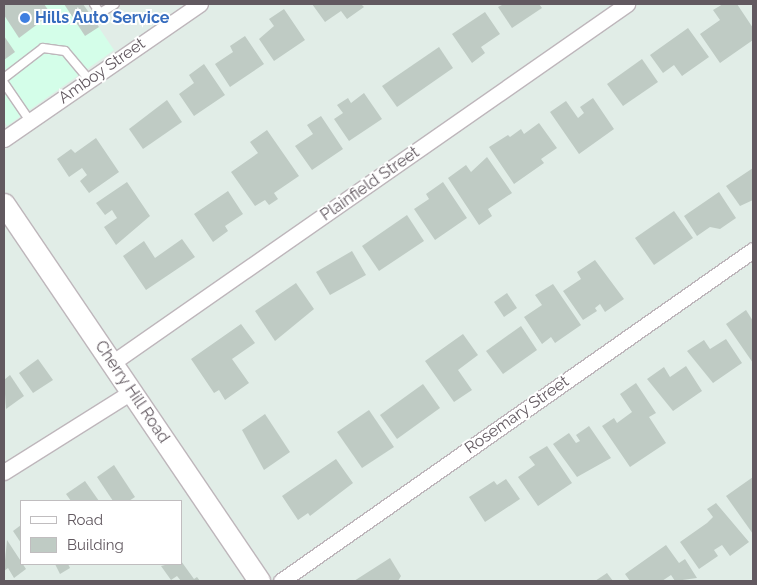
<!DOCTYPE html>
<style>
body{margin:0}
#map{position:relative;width:757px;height:585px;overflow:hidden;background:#e1ede7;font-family:Raleway,sans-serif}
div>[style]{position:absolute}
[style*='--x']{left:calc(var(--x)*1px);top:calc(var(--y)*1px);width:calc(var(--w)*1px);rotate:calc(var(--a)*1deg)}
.commercial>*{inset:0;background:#d4fee9}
.building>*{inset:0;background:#bfcbc4}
.roads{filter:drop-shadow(1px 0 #beb6bb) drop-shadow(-1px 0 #beb6bb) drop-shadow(0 1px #beb6bb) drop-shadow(0 -1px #beb6bb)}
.service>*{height:8px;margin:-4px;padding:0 4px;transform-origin:4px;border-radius:4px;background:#fff}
.minor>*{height:15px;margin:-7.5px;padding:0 7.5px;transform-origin:7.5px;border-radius:7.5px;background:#fff}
.secondary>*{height:21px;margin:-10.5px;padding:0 10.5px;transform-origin:10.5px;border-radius:10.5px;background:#fff}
.dots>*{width:14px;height:14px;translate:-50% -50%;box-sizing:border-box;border:2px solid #fff;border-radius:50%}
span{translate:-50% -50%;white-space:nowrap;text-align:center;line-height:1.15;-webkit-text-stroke:4px #fff;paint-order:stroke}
.shop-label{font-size:16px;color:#366cbe;font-weight:700}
.left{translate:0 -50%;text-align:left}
.street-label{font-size:16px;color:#625960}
.frame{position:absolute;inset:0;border:5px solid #625960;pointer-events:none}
.legend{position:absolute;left:20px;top:500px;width:162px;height:65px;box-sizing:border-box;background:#fff;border:1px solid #c0bdbf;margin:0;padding:6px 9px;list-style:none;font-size:15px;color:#625960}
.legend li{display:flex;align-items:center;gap:10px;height:25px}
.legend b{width:25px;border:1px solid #c0bdbf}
</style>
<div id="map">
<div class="commercial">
<div style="clip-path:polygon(4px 4px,83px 4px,114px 50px,7px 126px,4px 121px)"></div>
</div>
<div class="building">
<div style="clip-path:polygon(4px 4px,44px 4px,51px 14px,19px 38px,4px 15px)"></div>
<div style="clip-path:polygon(64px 4px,83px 4px,99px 27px,85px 36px)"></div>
<div style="clip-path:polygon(312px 4px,361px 4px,364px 7px,347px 19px,341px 11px,325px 22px)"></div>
<div style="clip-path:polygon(504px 4px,539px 4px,542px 8px,512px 28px,498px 7px)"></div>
<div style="clip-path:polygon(723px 4px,737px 4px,753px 28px,753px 40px,720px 63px,700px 34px,720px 20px,713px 10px)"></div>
<div style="clip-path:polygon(284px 9px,305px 40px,274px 61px,259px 39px,274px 26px,269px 19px)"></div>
<div style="clip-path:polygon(485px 12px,500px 34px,481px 47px,485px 53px,472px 63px,452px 34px)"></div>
<div style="clip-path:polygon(688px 28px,709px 57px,682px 76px,674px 65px,663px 73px,650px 55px)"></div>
<div style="clip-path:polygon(4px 36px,15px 52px,4px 60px)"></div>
<div style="clip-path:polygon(245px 36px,264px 64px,230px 87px,215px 64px,233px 52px,230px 46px)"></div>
<div style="clip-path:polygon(439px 47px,453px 68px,397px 107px,382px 86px)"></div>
<div style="clip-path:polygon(642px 59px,658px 82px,623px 106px,607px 84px)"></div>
<div style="clip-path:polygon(204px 64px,225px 95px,194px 116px,179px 94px,194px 83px,189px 75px)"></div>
<div style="clip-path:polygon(364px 93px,382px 119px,349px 141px,334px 119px,343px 113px,337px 105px,348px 98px,351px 103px)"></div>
<div style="clip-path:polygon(593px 98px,614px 129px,579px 154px,550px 112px,566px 101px,578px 118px,584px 113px,580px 107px)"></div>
<div style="clip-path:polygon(167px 100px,182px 122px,143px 149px,129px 129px)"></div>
<div style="clip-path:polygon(321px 116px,343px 149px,312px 170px,295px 146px,313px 134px,307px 125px)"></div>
<div style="clip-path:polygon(539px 123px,557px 148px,541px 159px,544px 163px,514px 184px,489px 147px,508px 135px,510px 137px,521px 129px,524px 134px)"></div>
<div style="clip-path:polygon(267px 130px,299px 176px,274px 193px,278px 199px,269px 205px,265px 200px,255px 206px,231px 172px,258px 153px,250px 142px)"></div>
<div style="clip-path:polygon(96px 138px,119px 172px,89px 193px,80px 181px,87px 175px,82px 168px,69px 177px,57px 159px,71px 149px,75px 153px)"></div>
<div style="clip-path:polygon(487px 157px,512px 193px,488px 209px,492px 216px,479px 225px,448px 178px,466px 165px,471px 172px)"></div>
<div style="clip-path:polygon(753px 168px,753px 200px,740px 206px,726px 186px)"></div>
<div style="clip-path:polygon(127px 182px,150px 216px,116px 245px,104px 227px,117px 218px,112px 210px,105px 215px,96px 203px)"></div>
<div style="clip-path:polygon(443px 182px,467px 218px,435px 240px,414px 209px,429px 199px,426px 194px)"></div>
<div style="clip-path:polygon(228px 191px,243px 214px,225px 226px,228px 231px,213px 242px,194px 214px)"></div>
<div style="clip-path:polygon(719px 192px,736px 218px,720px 229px,710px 227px,697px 236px,684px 216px)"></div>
<div style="clip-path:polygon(674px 211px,693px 238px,654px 265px,635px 238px)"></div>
<div style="clip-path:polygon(407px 215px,424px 241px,379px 271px,362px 246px)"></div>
<div style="clip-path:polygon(182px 239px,195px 257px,146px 290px,123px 256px,144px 241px,155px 258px)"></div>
<div style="clip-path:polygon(352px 251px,366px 275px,330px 295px,316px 272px)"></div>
<div style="clip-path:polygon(595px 260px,624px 299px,605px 312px,600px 304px,595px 308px,597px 311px,583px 320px,563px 291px,581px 279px,577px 272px)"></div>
<div style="clip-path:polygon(296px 283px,314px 309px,275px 341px,255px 311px)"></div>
<div style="clip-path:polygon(553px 284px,581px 325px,555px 343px,551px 337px,542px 344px,524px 317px,542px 305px,535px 295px)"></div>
<div style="clip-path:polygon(507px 293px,517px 308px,504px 317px,494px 302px)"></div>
<div style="clip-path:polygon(746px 310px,753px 321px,753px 363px,726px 324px)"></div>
<div style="clip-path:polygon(241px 324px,255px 343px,232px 359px,249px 383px,225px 400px,219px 390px,214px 393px,191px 359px)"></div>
<div style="clip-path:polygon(521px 326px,537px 350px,503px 374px,486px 351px)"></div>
<div style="clip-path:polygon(463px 334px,478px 355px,458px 370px,472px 390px,454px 402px,425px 361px)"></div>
<div style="clip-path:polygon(726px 339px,742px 363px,713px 383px,687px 351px,704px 340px,710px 349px)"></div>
<div style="clip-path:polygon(38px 359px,53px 380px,33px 393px,19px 373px)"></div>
<div style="clip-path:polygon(686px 366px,702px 391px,673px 411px,647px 379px,664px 367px,670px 377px)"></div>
<div style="clip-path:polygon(10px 375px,24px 396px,6px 409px,4px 380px)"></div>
<div style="clip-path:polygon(636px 383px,656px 413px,649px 417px,666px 443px,630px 467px,602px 426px,614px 418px,617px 423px,632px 412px,620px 394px)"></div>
<div style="clip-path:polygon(423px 384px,440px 408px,397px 439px,380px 415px)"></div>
<div style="clip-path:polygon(369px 410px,394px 447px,362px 468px,337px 432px)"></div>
<div style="clip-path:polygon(265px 414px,290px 452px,264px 470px,242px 430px)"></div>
<div style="clip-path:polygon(589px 426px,611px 458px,577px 477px,553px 444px,569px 433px,576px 443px,580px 441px,576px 435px)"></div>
<div style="clip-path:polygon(547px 446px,572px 483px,538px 506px,518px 477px,535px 465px,529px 457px)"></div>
<div style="clip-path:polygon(336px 459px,353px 483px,310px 516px,308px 513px,298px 520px,282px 496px)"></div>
<div style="clip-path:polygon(114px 465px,135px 497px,129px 501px,113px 501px,97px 477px)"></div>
<div style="clip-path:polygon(753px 477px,753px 534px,726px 496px)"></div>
<div style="clip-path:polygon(506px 479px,520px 499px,485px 522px,469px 497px,494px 481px,497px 485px)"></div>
<div style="clip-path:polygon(85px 481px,99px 501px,71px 501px,66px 494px)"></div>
<div style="clip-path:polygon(716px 503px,749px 542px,730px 556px,722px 545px,714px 550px,718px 556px,699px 569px,680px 542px,707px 523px,713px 517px,707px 509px)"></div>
<div style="clip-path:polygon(21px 525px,21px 543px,13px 531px)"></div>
<div style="clip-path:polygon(7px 540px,26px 569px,14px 578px,8px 568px,4px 571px)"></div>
<div style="clip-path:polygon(666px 545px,679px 563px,685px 559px,697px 578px,675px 581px,671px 575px,662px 581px,630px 581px,625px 574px)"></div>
<div style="clip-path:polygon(390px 558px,401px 576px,398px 581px,354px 581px)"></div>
<div style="clip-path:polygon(181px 561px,194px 579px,197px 577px,200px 581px,181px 581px,177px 576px,171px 580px,161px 566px)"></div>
<div style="clip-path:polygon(55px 564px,68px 564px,70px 568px,60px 574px)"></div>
<div style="clip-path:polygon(607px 573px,613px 581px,595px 581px)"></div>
</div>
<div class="roads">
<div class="service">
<div style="--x:94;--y:4;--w:11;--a:56"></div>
<div style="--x:100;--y:13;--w:17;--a:-31"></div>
<div style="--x:4;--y:78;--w:49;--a:-37.6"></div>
<div style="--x:43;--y:48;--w:22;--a:8"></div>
<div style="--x:65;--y:51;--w:38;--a:50"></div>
<div style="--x:4;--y:83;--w:46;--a:55.6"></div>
</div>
<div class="minor">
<div style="--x:4;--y:139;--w:238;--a:-34.6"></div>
<div style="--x:112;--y:363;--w:628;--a:-34.88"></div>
<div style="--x:4;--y:472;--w:150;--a:-32.2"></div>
<div style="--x:281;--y:581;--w:576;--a:-35.04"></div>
</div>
<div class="secondary">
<div style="--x:4;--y:204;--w:455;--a:55.9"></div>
</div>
</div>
<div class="dots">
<div style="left:25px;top:18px;background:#3f7fe0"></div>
</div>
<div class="shop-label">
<span class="left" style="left:35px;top:18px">Hills Auto Service</span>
</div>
<div class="street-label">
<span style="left:102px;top:71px;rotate:-35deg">Amboy Street</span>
<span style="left:370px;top:184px;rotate:-35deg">Plainfield Street</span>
<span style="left:132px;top:392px;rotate:56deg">Cherry Hill Road</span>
<span style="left:517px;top:415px;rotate:-35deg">Rosemary Street</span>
</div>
<div class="frame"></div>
<ul class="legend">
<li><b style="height:6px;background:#fff"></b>Road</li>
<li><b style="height:14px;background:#bfcbc4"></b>Building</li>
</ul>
</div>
